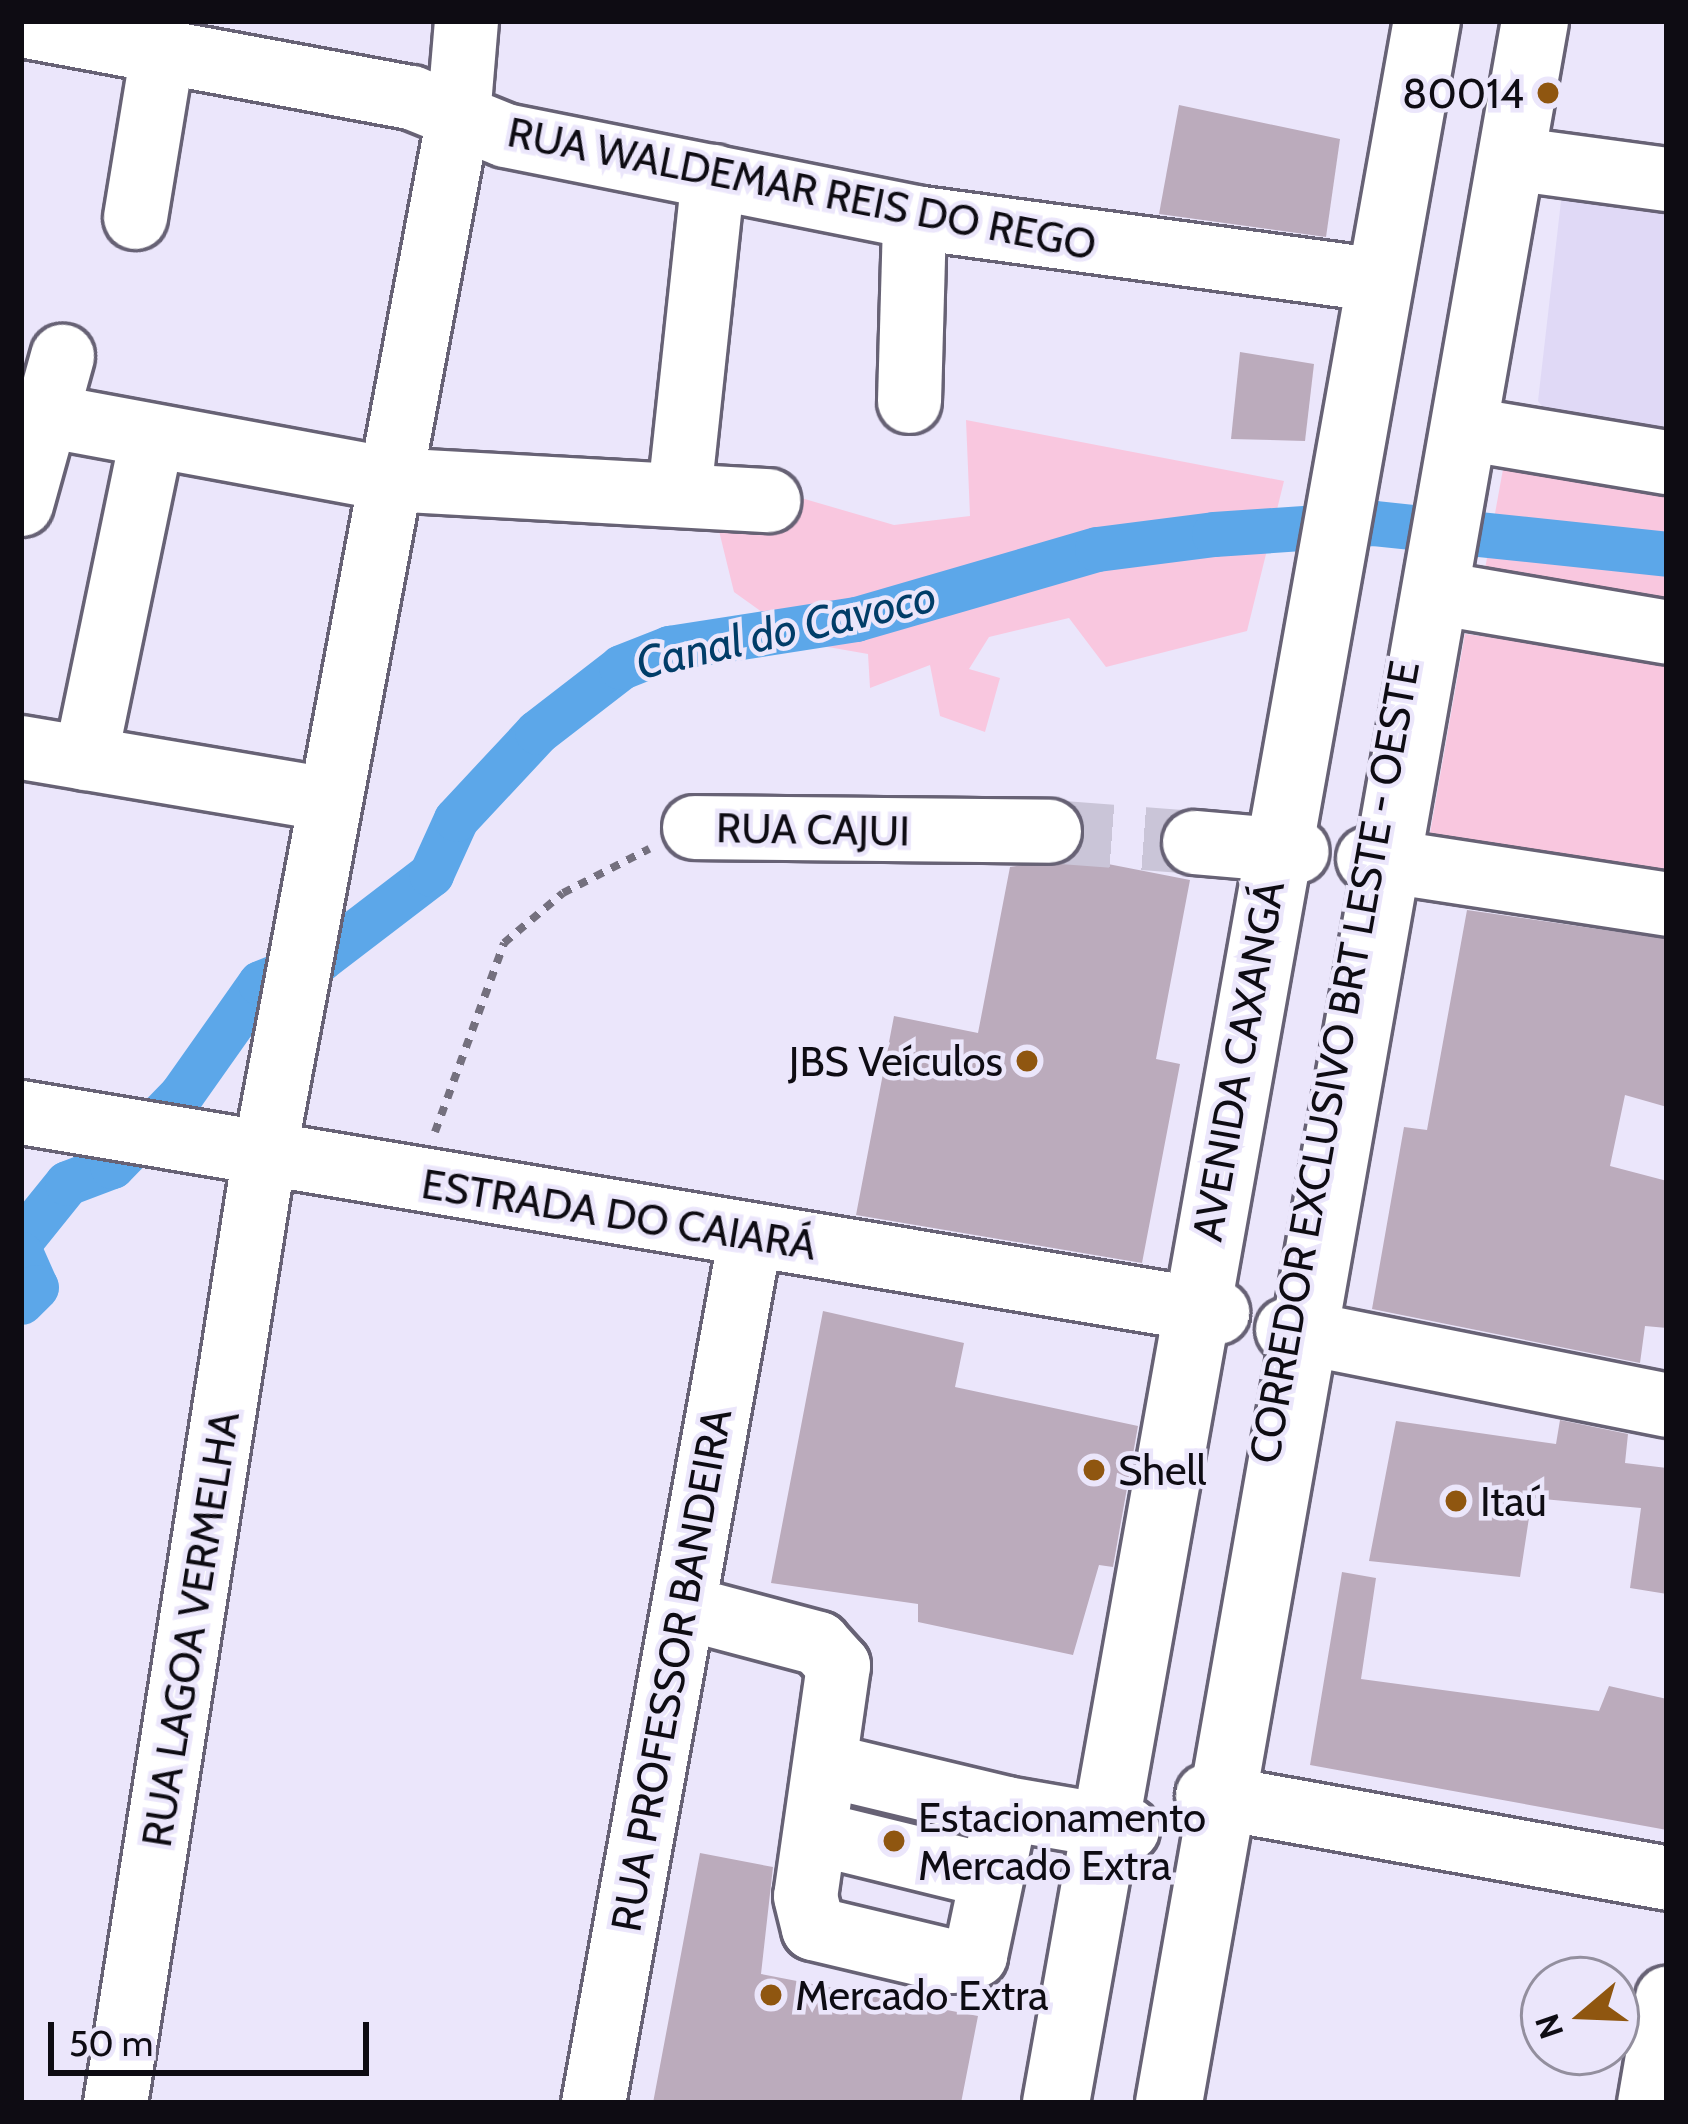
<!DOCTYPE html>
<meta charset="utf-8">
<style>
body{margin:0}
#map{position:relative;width:1688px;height:2124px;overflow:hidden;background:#ebe6fb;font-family:Cabin,sans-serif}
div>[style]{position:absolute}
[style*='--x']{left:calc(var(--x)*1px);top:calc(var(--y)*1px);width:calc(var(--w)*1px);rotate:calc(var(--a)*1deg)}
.built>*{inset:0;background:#e0d9f6}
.green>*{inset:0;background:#f9c7df}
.canal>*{height:45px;margin:-22.5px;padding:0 22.5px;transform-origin:22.5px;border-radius:22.5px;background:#5ca7e9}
.building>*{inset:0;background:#bbabbc}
.minor-tunnel>*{height:63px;margin-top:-31.5px;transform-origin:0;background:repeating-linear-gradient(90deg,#cac5d8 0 63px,transparent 0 95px)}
.path>*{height:8px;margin-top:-4px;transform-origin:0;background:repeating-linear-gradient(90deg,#74707e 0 9px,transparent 0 18px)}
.roads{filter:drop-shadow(3px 0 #676275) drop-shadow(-3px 0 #676275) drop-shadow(0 3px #676275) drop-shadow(0 -3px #676275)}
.minor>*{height:63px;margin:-31.5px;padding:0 31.5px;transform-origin:31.5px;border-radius:31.5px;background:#fff}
.major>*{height:66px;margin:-33px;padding:0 33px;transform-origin:33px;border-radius:33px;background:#fff}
.dots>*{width:33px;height:33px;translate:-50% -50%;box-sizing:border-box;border:6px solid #ebe6fb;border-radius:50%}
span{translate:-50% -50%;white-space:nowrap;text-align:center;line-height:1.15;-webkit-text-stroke:9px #ebe6fb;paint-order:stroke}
.poi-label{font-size:42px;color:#0e0c13}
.right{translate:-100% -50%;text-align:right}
.left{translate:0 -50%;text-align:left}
.street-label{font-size:42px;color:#0e0c13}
.water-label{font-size:45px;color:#013d68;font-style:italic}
.frame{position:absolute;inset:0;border:24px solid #0e0c13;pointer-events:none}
.north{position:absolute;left:1520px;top:1956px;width:120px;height:120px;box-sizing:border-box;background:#ebe6fb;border:3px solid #938f9e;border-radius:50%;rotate:251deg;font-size:33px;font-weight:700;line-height:48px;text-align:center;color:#0e0c13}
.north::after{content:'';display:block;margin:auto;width:42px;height:54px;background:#8f5610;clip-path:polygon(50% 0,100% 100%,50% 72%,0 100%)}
.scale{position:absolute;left:48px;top:2022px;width:321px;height:54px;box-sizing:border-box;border:6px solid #0e0c13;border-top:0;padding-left:15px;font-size:36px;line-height:42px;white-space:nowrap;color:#0e0c13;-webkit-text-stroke:9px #ebe6fb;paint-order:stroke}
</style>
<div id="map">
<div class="built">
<div style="clip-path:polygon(1563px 184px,1667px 198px,1667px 436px,1554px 422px,1538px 401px)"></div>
</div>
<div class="green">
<div style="clip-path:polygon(966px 420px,1284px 481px,1247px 631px,1106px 667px,1069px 618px,989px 637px,969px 669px,1000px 678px,985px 732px,940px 716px,930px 665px,870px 688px,868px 654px,805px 643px,734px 592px,719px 531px,750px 496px,784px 493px,894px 525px,970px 516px)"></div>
<div style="clip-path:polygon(1507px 447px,1667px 472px,1667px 621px,1481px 591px)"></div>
<div style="clip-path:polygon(1465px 634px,1667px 660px,1667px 883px,1429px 839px)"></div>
</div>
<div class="canal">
<div style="--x:21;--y:1240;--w:73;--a:-51.1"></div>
<div style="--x:67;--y:1183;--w:48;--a:-20.7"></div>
<div style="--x:112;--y:1166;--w:99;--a:-45.8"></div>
<div style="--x:181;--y:1095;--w:137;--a:-54.8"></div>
<div style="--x:260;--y:983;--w:65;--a:-21.8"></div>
<div style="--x:320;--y:959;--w:140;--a:-37.4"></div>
<div style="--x:431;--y:874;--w:60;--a:-65.6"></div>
<div style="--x:456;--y:819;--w:119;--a:-47"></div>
<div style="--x:537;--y:732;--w:106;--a:-37.7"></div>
<div style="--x:621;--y:667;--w:52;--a:-21.6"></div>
<div style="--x:669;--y:648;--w:189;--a:-8.8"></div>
<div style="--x:856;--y:619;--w:251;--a:-16.2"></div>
<div style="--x:1097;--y:549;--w:118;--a:-7.3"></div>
<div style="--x:1214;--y:534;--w:160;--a:-3.9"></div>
<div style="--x:1374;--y:523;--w:295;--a:6"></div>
<div style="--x:21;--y:1254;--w:36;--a:66"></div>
<div style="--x:36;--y:1287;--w:21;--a:135"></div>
</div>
<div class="building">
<div style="clip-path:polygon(1179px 105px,1340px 139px,1326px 237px,1159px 214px)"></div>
<div style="clip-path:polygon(1240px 352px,1314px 364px,1305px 441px,1231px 439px)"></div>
<div style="clip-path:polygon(1072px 857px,1190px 880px,1156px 1059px,1180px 1064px,1142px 1263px,856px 1215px,894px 1016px,978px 1033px,1010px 867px)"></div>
<div style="clip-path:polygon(1467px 910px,1667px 939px,1667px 1107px,1625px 1095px,1610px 1166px,1667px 1181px,1667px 1328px,1645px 1326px,1640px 1363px,1372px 1309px,1404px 1127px,1427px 1130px)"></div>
<div style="clip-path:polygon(823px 1311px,964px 1343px,955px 1387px,1138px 1426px,1113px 1567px,1099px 1565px,1073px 1655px,918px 1622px,918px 1604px,771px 1583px)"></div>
<div style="clip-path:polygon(1560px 1420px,1628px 1434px,1625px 1463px,1667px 1468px,1667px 1594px,1630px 1588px,1641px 1508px,1532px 1498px,1520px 1577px,1369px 1561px,1396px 1421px,1556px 1444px)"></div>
<div style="clip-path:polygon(1342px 1572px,1376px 1578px,1361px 1679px,1599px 1711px,1609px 1686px,1667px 1699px,1667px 1830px,1310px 1765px)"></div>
<div style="clip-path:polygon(700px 1853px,773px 1867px,761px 1974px,978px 2016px,961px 2103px,653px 2103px)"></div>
</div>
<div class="minor-tunnel">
<div style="--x:1049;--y:831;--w:145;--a:4.3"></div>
</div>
<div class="path">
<div style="--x:435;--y:1132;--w:201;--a:-69.9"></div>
<div style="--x:504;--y:943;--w:77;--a:-40.3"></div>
<div style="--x:563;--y:893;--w:97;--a:-27.1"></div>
</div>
<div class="roads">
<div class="minor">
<div style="--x:21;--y:25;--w:397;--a:10.5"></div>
<div style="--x:411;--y:97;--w:101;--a:22"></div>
<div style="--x:505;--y:135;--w:417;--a:11.3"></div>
<div style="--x:914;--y:217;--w:468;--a:7.7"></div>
<div style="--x:1511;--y:158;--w:157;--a:7.7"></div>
<div style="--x:135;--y:217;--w:167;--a:-80.7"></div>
<div style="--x:909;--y:401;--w:184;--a:-88.4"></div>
<div style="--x:45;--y:415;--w:350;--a:10.5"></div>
<div style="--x:389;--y:479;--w:380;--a:3.2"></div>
<div style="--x:1463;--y:428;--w:207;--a:9.5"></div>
<div style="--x:679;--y:493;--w:319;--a:-83.9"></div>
<div style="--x:21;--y:504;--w:154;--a:-74.5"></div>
<div style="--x:1434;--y:592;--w:236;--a:9.7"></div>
<div style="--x:21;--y:747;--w:313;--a:9.6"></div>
<div style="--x:85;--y:758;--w:325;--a:-78.3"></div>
<div style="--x:694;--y:827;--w:355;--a:0.6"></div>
<div style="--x:1194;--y:842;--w:103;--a:5"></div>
<div style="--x:1368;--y:858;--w:303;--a:8.7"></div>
<div style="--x:21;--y:1112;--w:1213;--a:9.49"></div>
<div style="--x:1287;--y:1329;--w:388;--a:11.3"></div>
<div style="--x:683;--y:1607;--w:140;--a:14.9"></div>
<div style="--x:818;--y:1643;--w:30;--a:48"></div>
<div style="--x:838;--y:1665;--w:233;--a:98.1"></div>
<div style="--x:805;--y:1896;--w:33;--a:76"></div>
<div style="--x:813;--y:1928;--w:142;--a:13.4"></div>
<div style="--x:951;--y:1961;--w:25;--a:-14"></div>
<div style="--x:975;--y:1955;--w:150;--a:-78.1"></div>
<div style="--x:1006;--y:1808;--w:184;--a:-166.5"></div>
<div style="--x:1207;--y:1795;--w:467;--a:10.2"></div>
<div style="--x:1006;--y:1808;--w:123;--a:9.8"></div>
<div style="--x:816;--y:1833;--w:180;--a:13.8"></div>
<div style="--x:115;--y:2103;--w:961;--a:-81.08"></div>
<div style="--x:264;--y:1154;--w:1056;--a:-79.41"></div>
<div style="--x:458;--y:116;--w:95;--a:-85.2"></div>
<div style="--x:593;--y:2103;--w:881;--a:-79.74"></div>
<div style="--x:1649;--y:2103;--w:107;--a:-80.3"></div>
</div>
<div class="major">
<div style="--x:1056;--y:2103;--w:2115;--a:-79.9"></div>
<div style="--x:1169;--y:2103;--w:2114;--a:-80.03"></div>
</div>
</div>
<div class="dots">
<div style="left:1548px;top:93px;background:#8f5610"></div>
<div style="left:1027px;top:1061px;background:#8f5610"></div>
<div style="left:1094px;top:1470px;background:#8f5610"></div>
<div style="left:1456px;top:1501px;background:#8f5610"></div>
<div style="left:894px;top:1841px;background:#8f5610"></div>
<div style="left:771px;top:1995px;background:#8f5610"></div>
</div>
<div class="poi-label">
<span class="right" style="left:1524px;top:93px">80014</span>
<span class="right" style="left:1003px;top:1061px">JBS Veículos</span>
<span class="left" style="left:1118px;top:1470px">Shell</span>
<span class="left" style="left:1480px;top:1501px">Itaú</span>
<span class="left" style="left:918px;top:1841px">Estacionamento<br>Mercado Extra</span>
<span class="left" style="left:795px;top:1995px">Mercado Extra</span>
</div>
<div class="street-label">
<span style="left:802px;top:188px;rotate:11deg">RUA WALDEMAR REIS DO REGO</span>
<span style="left:813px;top:829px;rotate:1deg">RUA CAJUI</span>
<span style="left:1238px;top:1061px;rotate:-80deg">AVENIDA CAXANGÁ</span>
<span style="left:1334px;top:1062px;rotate:-80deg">CORREDOR EXCLUSIVO BRT LESTE - OESTE</span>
<span style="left:619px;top:1214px;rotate:9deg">ESTRADA DO CAIARÁ</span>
<span style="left:190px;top:1629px;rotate:-81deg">RUA LAGOA VERMELHA</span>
<span style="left:671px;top:1670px;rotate:-80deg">RUA PROFESSOR BANDEIRA</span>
</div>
<div class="water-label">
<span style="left:786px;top:630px;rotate:-13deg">Canal do Cavoco</span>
</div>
<div class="frame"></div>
<div class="north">N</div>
<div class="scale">50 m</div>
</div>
